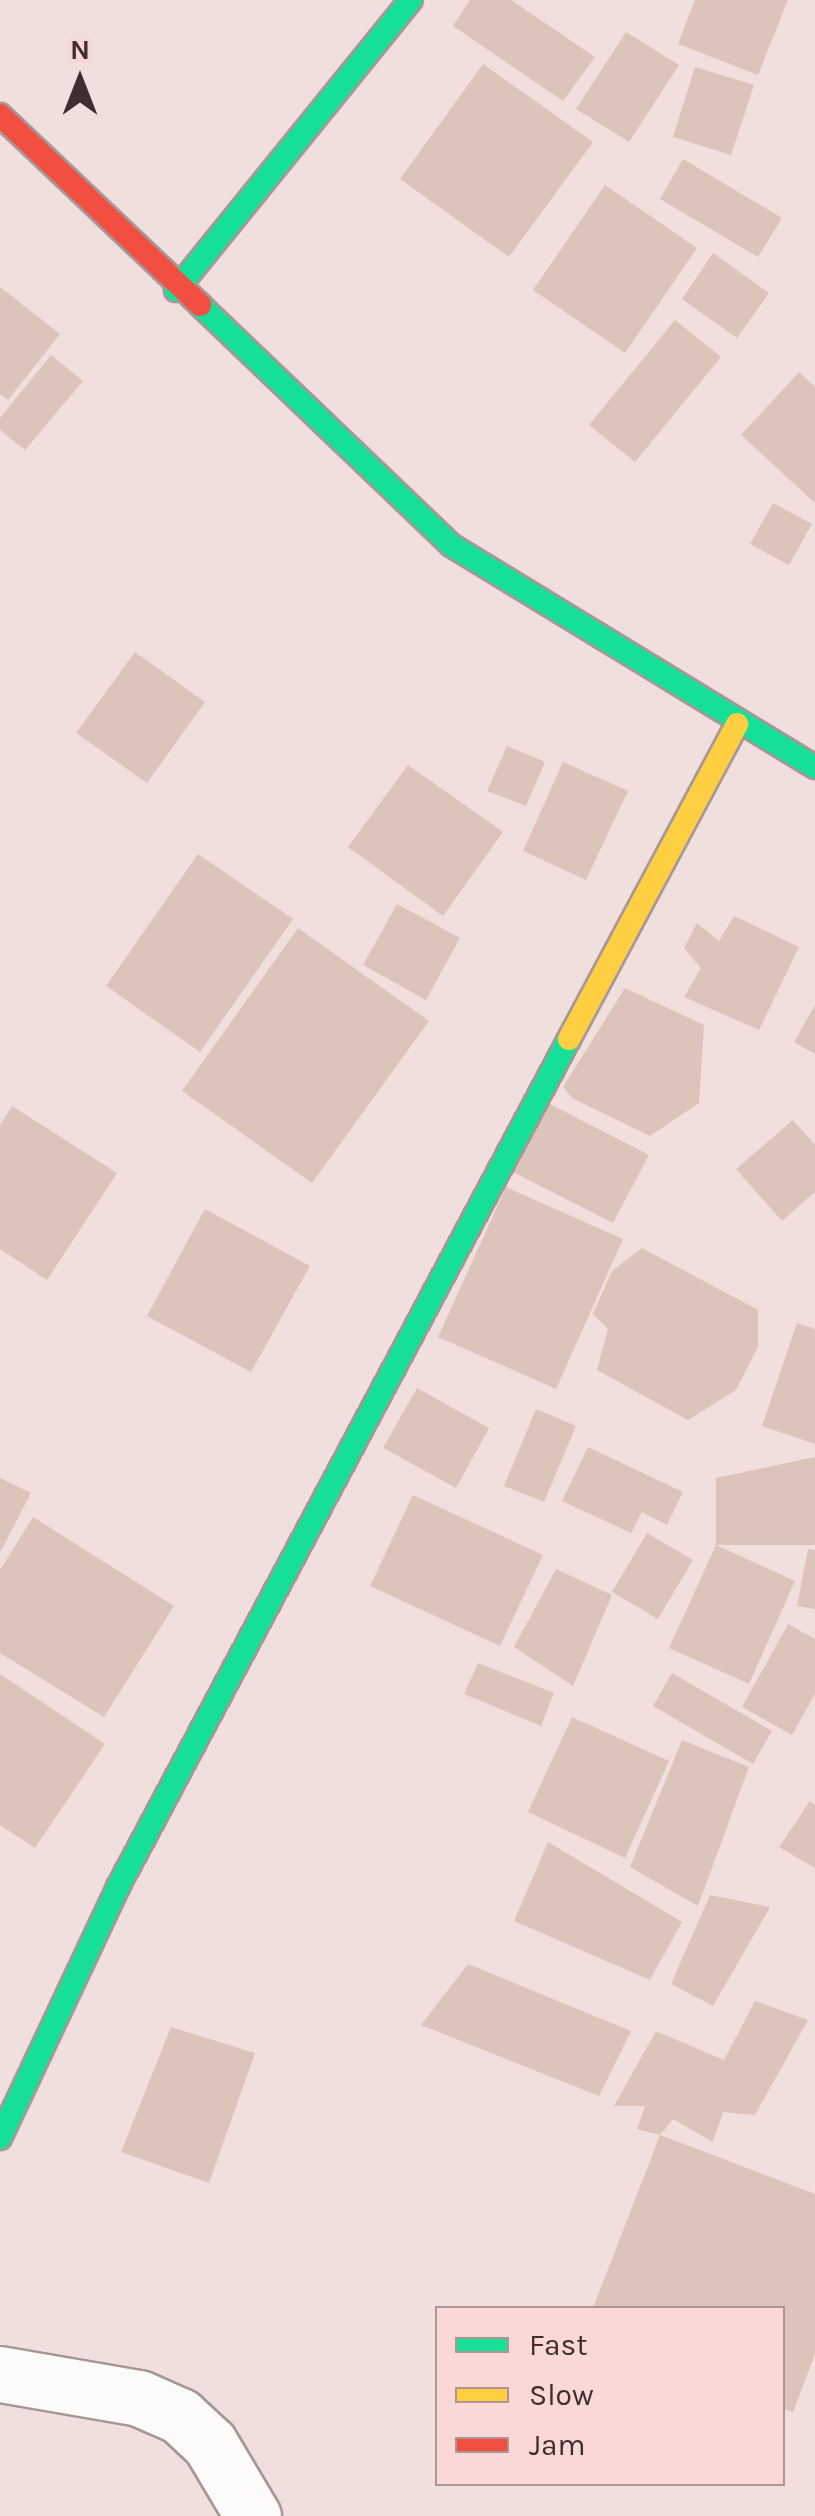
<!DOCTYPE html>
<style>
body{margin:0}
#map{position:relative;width:815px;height:2516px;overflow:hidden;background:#f1dfdd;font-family:Karla,sans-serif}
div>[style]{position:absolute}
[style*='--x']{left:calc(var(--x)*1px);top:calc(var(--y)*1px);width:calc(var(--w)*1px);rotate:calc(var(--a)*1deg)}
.building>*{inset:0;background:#ddc4ba}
.roads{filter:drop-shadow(2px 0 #a69796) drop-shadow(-2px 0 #a69796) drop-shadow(0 2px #a69796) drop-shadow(0 -2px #a69796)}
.street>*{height:55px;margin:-27.5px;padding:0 27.5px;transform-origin:27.5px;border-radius:27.5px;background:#fdfafa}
.fast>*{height:22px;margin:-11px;padding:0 11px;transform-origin:11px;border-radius:11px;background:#16e098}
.slow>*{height:22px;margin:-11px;padding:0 11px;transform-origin:11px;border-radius:11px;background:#ffcf43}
.jam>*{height:22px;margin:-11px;padding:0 11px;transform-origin:11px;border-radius:11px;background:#f24e42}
span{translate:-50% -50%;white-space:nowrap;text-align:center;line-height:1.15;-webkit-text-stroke:10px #f9d8d5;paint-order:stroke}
.legend{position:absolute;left:435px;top:2306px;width:350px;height:180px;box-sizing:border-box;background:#f9d8d5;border:2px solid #ae9492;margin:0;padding:12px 18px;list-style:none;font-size:30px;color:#3e2e2d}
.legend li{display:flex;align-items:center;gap:20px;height:50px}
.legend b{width:50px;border:2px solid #ae9492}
.north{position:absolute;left:30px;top:30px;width:100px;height:100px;-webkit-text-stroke:8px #f9d8d5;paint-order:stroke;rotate:0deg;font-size:28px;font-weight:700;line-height:40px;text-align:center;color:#3e2e2d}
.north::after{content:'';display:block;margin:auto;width:35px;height:45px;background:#3e2e2d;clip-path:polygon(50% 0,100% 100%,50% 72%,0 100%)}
</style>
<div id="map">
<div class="building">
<div style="clip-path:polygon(470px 0,511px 0,595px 57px,563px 101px,453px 26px)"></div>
<div style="clip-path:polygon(695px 0,788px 0,758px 75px,678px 44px)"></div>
<div style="clip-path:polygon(626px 32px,679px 65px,629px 142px,576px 109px)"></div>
<div style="clip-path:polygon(483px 64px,593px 142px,509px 257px,400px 179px)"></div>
<div style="clip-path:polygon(695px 67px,754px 85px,731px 155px,673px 137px)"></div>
<div style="clip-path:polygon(683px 159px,782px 218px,758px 257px,660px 199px)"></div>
<div style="clip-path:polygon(605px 185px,697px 248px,625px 353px,533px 290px)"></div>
<div style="clip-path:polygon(713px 253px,769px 293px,737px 338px,682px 299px)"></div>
<div style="clip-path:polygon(0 287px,60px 334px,8px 400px,0 394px)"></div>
<div style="clip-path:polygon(675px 320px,721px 357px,635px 462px,589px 425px)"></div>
<div style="clip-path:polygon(51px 355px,83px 381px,25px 450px,0 430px,0 418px)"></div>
<div style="clip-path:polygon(799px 372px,815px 387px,815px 503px,741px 435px)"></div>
<div style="clip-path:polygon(773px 503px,812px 524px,789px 565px,750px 544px)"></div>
<div style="clip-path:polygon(135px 652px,205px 702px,147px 783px,76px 733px)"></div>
<div style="clip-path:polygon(507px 746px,545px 762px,526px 806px,487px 791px)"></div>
<div style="clip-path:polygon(563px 762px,628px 791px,586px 880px,523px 851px)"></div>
<div style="clip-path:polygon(408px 765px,503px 832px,443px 916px,348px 847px)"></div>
<div style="clip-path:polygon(198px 854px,293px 919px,200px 1052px,106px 986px)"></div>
<div style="clip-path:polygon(397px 904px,460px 938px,426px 1000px,363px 965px)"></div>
<div style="clip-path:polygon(734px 916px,799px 947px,759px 1030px,684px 997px,701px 968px,684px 948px,697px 923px,719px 941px)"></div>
<div style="clip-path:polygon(298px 928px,429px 1021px,312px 1183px,182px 1091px)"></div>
<div style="clip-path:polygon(625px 988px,704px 1025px,699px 1103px,650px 1136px,572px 1098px,563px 1087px)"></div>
<div style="clip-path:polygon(815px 1005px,815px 1054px,794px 1042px)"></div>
<div style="clip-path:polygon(544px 1101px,649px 1155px,613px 1223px,509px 1170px)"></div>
<div style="clip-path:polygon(12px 1106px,117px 1173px,47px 1280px,0 1249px,0 1125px)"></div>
<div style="clip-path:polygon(793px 1120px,815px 1145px,815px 1192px,782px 1221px,736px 1169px)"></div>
<div style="clip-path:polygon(506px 1187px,623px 1239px,556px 1389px,438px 1337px)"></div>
<div style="clip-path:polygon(205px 1209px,310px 1266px,251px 1372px,147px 1316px)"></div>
<div style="clip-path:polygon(642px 1248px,758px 1310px,758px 1347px,736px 1390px,688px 1420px,597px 1370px,608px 1329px,593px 1314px,612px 1271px)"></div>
<div style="clip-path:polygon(797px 1323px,815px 1329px,815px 1444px,762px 1426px)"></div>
<div style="clip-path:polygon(417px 1388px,489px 1428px,456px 1488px,383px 1448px)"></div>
<div style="clip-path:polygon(536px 1409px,576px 1426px,544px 1502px,504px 1486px)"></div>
<div style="clip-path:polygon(588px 1447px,683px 1492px,667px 1525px,642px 1512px,631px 1533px,562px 1501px)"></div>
<div style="clip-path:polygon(815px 1457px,815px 1545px,716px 1545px,795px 1581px,749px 1684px,669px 1648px,716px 1545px,716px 1478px)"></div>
<div style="clip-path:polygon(0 1478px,31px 1493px,0 1553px)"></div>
<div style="clip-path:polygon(413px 1495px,543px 1555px,500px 1646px,370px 1586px)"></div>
<div style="clip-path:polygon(33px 1517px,174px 1606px,104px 1717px,0 1653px,0 1570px)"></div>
<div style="clip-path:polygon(647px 1533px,693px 1560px,658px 1619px,612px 1592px)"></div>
<div style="clip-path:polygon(808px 1549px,815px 1550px,815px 1609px,797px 1606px)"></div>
<div style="clip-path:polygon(556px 1569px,612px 1595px,573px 1686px,514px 1647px)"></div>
<div style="clip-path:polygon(788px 1624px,815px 1639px,815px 1694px,792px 1735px,742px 1707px)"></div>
<div style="clip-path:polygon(478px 1663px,554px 1693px,541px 1726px,464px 1694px)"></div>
<div style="clip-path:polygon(672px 1673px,772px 1731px,753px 1764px,653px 1706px)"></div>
<div style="clip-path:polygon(0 1674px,105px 1744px,35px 1848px,0 1825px)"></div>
<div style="clip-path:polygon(572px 1717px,669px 1761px,625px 1858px,528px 1812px)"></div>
<div style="clip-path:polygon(682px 1740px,749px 1767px,698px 1906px,630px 1867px)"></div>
<div style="clip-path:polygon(810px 1801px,815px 1805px,815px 1868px,779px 1847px)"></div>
<div style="clip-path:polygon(548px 1842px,682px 1922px,650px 1980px,514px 1921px)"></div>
<div style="clip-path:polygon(710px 1895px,770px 1907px,713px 2006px,671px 1984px)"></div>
<div style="clip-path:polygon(468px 1964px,631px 2031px,599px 2096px,421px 2025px)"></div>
<div style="clip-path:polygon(755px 2001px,808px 2020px,755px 2115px,723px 2112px,713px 2142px,673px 2119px,660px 2135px,637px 2129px,645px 2106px,614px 2106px,656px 2031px,724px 2060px)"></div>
<div style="clip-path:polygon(171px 2027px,255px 2053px,209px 2183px,121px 2152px)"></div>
<div style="clip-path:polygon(660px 2135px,815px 2194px,815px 2354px,793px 2412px,782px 2408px,782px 2308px,593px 2308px)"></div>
</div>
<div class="roads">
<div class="street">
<div style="--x:0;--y:2374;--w:141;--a:9.8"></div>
<div style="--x:139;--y:2398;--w:45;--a:23.7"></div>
<div style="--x:180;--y:2416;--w:41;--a:43"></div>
<div style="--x:210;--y:2444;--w:84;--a:59.2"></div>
</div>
<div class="fast">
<div style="--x:176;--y:290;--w:373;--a:-51"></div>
<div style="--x:200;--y:305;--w:347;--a:43.7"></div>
<div style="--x:451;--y:545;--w:426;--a:31.4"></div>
<div style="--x:0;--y:2138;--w:277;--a:-64.8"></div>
<div style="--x:118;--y:1887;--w:960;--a:-61.99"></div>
</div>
<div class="slow">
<div style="--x:569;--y:1039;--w:357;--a:-61.9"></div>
</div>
<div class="jam">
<div style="--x:0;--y:115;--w:276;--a:43.5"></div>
</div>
</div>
<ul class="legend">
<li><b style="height:12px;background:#16e098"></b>Fast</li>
<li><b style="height:12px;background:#ffcf43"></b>Slow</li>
<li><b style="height:12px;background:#f24e42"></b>Jam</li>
</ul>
<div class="north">N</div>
</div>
